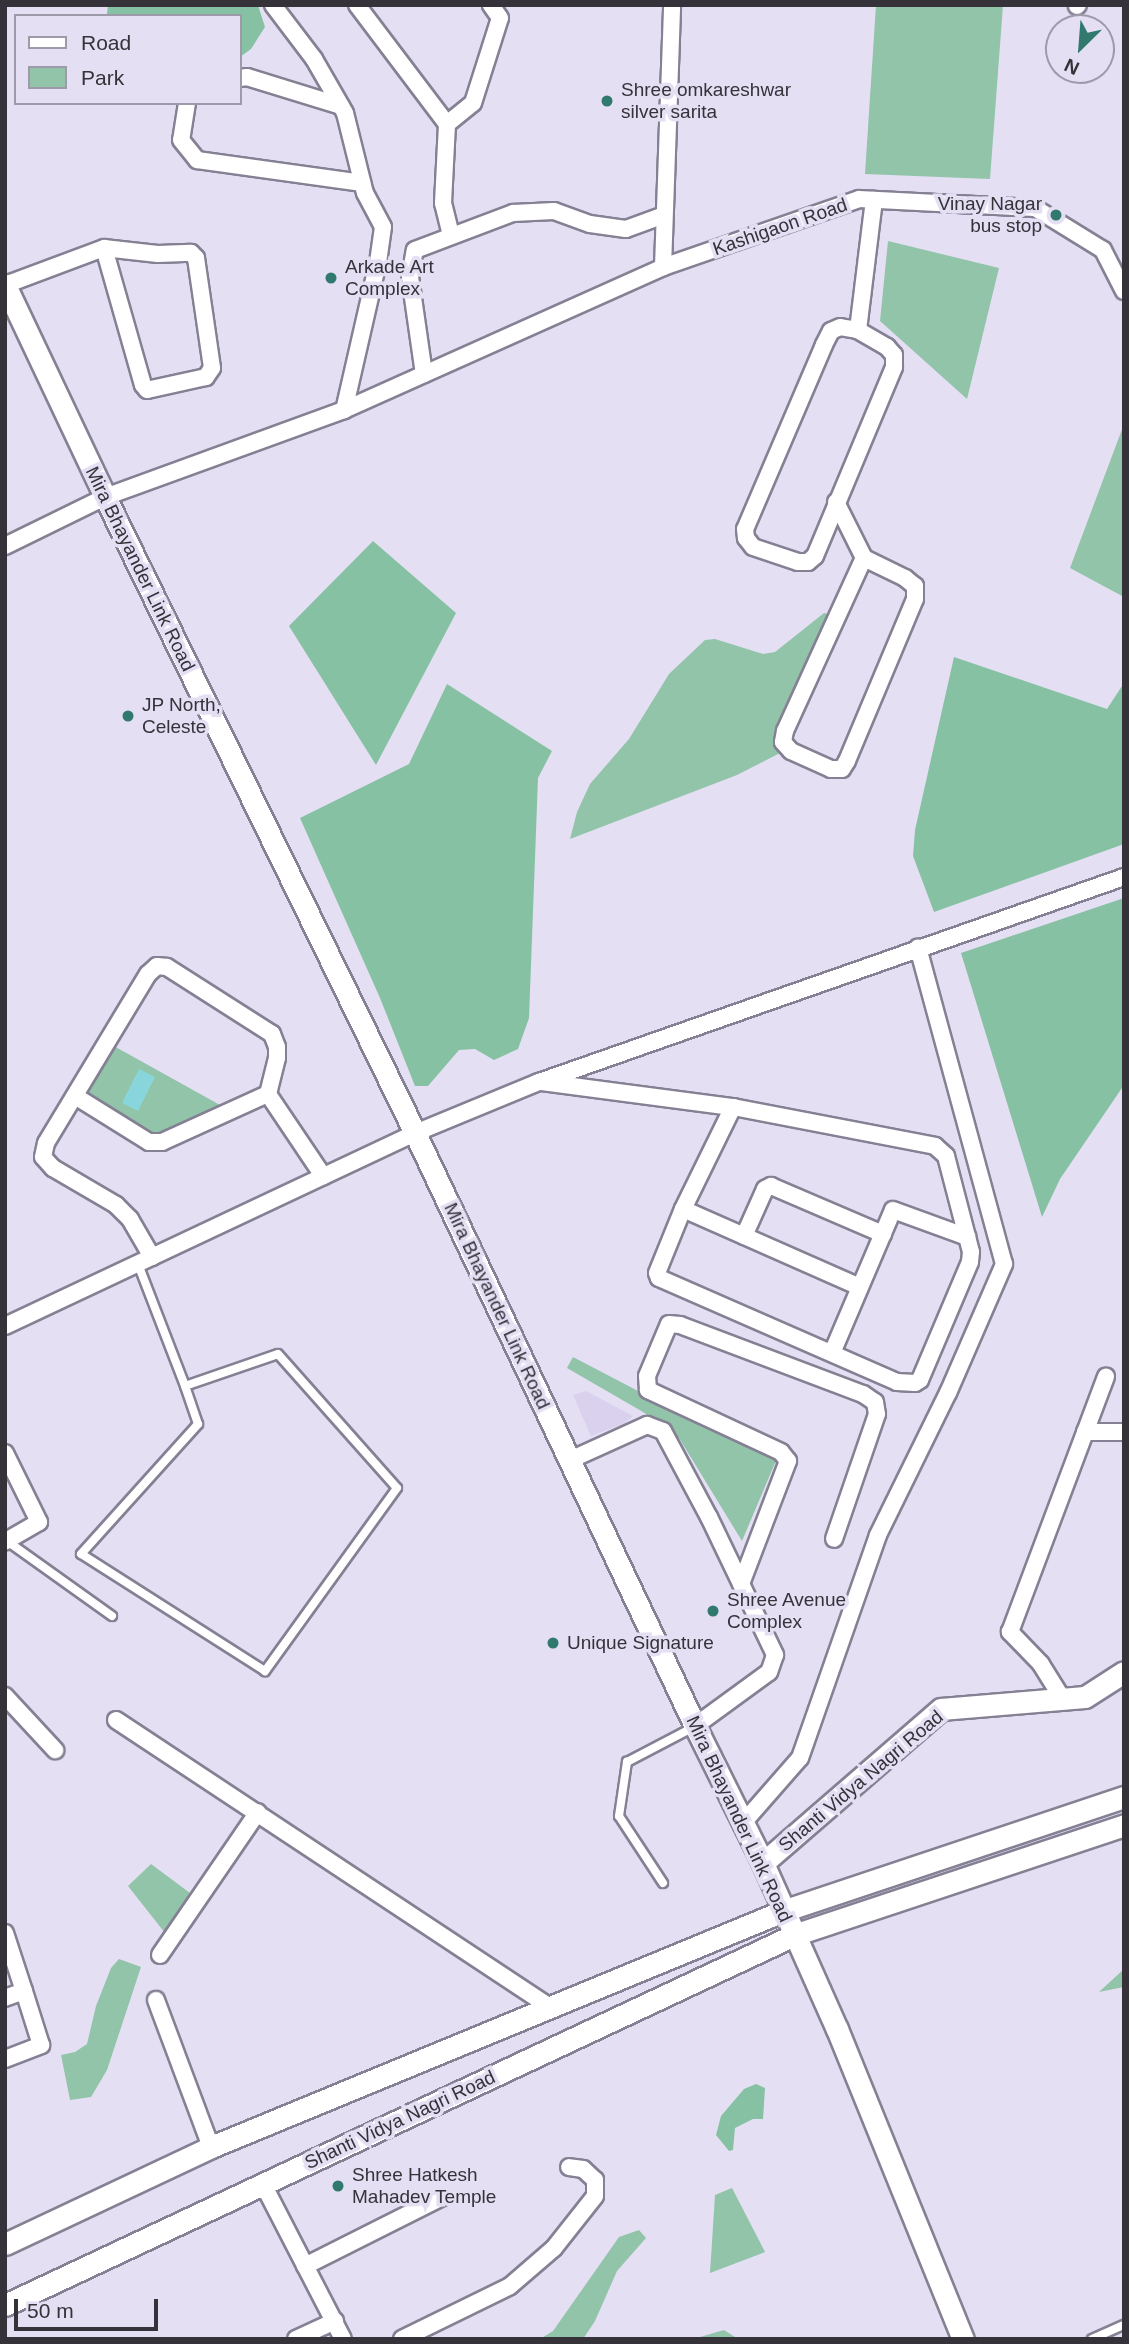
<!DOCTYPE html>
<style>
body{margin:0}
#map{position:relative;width:1129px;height:2344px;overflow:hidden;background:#e5dff4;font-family:Arial,sans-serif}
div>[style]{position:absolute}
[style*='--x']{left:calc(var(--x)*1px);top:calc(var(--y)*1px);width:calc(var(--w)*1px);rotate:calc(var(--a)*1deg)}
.built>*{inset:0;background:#d9d1ed}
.green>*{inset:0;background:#91c4a9}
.forest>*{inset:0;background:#86c1a3}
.water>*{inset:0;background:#89d5dc}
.roads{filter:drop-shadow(2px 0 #858093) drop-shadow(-2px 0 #858093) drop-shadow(0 2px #858093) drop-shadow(0 -2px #858093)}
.lane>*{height:8px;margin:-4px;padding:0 4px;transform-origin:4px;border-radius:4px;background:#fff}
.street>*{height:16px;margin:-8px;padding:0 8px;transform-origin:8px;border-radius:8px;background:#fff}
.secondary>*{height:21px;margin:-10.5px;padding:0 10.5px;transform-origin:10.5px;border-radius:10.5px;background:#fff}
.dots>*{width:19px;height:19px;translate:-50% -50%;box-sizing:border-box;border:4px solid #e5dff4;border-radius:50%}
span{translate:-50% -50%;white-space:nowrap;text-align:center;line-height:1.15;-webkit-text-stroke:7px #e5dff4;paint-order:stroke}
.poi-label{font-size:19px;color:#35323a}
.left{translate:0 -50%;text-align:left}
.right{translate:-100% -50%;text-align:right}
.street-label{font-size:19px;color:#35323a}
.frame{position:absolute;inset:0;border:7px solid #35323a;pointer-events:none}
.legend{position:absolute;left:14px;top:14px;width:228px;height:91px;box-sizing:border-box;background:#e5dff4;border:2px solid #9f9aaa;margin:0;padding:9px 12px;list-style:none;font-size:21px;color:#35323a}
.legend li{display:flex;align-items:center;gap:14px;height:35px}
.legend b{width:35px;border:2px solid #9f9aaa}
.north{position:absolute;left:1045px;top:14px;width:70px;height:70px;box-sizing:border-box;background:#e5dff4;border:2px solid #9f9aaa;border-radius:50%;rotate:205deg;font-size:19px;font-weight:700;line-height:28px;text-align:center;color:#35323a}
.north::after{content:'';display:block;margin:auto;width:24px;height:32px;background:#31786f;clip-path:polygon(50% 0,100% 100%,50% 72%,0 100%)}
.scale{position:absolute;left:14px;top:2299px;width:144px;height:32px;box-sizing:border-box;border:4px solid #35323a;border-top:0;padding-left:9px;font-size:21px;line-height:24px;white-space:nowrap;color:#35323a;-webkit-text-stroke:5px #e5dff4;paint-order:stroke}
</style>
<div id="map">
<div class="built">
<div style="clip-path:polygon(586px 1391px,633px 1416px,623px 1424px,591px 1436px,573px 1395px)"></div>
</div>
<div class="green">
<div style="clip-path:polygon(876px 5px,1003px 5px,990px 179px,865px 174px)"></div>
<div style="clip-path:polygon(888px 241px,999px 268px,967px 399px,880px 321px)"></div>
<div style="clip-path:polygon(1124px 424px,1124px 597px,1070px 568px)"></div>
<div style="clip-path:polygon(824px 613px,835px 615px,782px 752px,737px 775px,570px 839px,577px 812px,590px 784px,629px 739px,669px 674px,705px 640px,715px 639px,763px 654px,775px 652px)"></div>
<div style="clip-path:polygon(103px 1040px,220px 1105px,148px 1138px,66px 1096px)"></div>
<div style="clip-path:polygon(573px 1357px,684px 1415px,778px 1456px,742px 1541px,679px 1438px,643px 1412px,567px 1368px)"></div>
<div style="clip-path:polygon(151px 1864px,194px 1896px,165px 1933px,128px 1886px)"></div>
<div style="clip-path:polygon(119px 1959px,141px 1967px,107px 2070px,91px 2097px,70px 2100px,61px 2055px,75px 2052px,87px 2044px,96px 2006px,111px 1968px)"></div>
<div style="clip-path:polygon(1124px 1969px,1124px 1987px,1099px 1992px)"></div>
<div style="clip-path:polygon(732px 2188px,765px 2252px,710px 2273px,715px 2195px)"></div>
<div style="clip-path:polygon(639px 2230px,646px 2238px,617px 2271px,595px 2321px,583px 2339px,540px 2339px,553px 2331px,619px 2237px)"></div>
<div style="clip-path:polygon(724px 2330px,738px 2339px,699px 2339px,700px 2337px)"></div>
</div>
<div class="forest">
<div style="clip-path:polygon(108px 5px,258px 5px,265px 27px,251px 49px,240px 57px,240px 16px,120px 16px,107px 14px)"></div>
<div style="clip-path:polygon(373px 541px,456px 613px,376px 765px,289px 626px)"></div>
<div style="clip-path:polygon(954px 657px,1107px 709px,1124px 683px,1124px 844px,934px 912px,913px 856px,915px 830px)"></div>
<div style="clip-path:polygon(447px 684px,552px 751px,538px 778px,529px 1018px,518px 1049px,494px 1060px,475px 1049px,459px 1050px,428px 1086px,415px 1086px,380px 998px,300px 818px,409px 764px)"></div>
<div style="clip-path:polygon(1124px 898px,1124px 1085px,1060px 1179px,1042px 1217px,961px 953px)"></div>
<div style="clip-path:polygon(756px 2084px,765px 2088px,763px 2119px,753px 2119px,735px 2128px,733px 2150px,729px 2151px,716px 2135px,721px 2116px,744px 2089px)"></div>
</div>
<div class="water">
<div style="clip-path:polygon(139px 1069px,155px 1077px,138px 1111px,122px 1103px)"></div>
</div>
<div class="roads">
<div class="lane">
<div style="--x:138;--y:1264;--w:131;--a:68.9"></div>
<div style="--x:185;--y:1386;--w:98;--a:-19"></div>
<div style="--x:278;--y:1354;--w:179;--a:48.4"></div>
<div style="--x:397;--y:1488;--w:226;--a:125.8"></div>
<div style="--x:265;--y:1671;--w:218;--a:-147.5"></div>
<div style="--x:81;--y:1554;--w:175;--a:-48"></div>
<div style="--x:198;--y:1424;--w:40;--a:-108.9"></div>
<div style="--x:7;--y:1541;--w:129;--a:35.5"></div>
<div style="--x:663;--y:1883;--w:80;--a:-123.3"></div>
<div style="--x:619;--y:1816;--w:55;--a:-81.6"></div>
<div style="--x:627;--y:1762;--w:76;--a:-27.6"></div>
<div style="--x:1092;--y:2339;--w:35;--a:-24"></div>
</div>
<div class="street">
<div style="--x:273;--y:5;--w:68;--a:52.8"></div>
<div style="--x:314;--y:59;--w:62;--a:60.1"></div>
<div style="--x:345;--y:113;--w:82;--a:76"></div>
<div style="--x:365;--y:193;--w:38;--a:62"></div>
<div style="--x:383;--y:227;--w:35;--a:98"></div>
<div style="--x:378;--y:262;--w:152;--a:102.9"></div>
<div style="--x:357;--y:5;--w:149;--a:52.9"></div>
<div style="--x:447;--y:124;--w:79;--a:92.9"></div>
<div style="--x:443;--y:203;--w:34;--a:76"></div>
<div style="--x:1077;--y:6;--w:1;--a:-45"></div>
<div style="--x:240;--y:78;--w:7;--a:-8"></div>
<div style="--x:247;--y:77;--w:98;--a:17.1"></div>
<div style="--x:187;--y:103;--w:37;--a:99"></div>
<div style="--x:181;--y:140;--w:26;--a:51"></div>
<div style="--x:197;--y:160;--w:167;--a:7.9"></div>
<div style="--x:447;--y:124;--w:33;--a:-39"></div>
<div style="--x:473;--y:103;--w:89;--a:-72.4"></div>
<div style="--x:500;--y:18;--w:16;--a:-125"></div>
<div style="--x:663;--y:267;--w:262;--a:-88"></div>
<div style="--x:5;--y:285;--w:106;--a:-20.5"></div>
<div style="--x:104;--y:248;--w:54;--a:6.3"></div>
<div style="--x:158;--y:254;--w:33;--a:-2"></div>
<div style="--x:191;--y:253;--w:7;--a:45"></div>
<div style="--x:196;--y:258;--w:111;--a:81.7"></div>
<div style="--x:212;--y:368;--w:11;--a:124"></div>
<div style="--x:206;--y:377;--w:60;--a:167.6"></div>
<div style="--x:147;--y:390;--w:6;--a:-129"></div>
<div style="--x:143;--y:385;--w:142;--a:-105.9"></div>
<div style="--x:858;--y:330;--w:18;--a:-171"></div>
<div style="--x:840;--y:327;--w:10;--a:156"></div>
<div style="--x:831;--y:331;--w:16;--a:117"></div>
<div style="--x:824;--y:345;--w:200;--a:113.2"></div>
<div style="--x:745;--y:529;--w:9;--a:84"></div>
<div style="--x:746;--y:538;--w:11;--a:52"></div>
<div style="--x:753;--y:547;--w:47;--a:18.4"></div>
<div style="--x:798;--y:562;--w:10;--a:0"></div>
<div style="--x:808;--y:562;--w:9;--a:-41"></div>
<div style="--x:815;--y:556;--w:205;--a:-67.3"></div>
<div style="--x:894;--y:367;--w:12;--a:-90"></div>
<div style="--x:894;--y:355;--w:11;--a:-131"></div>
<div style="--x:887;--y:347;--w:34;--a:-150"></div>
<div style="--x:858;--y:330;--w:131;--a:-83"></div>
<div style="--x:424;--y:374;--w:98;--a:-98.2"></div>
<div style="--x:410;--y:277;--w:27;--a:-80"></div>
<div style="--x:415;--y:250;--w:105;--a:-20.7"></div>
<div style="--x:513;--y:213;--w:41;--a:-2.8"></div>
<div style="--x:554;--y:211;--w:38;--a:20"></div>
<div style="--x:590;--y:224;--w:36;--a:8"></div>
<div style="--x:626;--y:229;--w:40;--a:-20.2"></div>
<div style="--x:836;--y:502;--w:63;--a:63.4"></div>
<div style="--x:864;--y:558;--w:46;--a:26"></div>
<div style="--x:905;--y:578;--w:13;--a:39"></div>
<div style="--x:915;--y:586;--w:13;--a:90"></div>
<div style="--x:915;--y:599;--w:176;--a:112.8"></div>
<div style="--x:847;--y:761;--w:9;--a:122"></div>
<div style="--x:842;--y:769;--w:11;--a:180"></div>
<div style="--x:831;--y:769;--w:44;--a:-155.8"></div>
<div style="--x:791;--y:751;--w:12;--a:-132"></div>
<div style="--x:783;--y:742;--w:11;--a:-80"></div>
<div style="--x:785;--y:731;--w:190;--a:-65.5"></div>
<div style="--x:5;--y:546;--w:111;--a:-26.1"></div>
<div style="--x:105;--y:497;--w:254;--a:-20"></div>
<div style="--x:344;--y:410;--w:350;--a:-24.1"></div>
<div style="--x:663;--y:267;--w:207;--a:-19.1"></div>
<div style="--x:859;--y:199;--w:176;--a:2.9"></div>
<div style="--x:1035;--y:208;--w:80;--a:31.7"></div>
<div style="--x:1103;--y:250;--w:46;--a:62.9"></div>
<div style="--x:542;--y:1082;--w:193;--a:7.5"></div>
<div style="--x:733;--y:1107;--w:206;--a:10.9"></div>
<div style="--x:935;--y:1146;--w:15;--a:42"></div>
<div style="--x:946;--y:1156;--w:99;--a:75.4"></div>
<div style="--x:971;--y:1252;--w:10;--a:96"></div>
<div style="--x:970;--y:1262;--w:128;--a:113"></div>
<div style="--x:920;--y:1380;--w:6;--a:149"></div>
<div style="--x:915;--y:1383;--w:18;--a:-177"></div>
<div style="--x:897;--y:1382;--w:260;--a:-156.4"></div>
<div style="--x:659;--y:1278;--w:5;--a:-112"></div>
<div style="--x:657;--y:1273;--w:69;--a:-67.9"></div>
<div style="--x:268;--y:1094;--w:99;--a:56.1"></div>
<div style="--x:75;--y:1096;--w:87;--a:31.9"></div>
<div style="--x:149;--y:1142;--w:13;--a:0"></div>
<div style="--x:162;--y:1142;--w:116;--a:-24.4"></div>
<div style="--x:268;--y:1094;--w:37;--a:-76"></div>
<div style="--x:277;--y:1058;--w:11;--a:-90"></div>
<div style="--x:277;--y:1047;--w:14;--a:-111"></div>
<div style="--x:272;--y:1034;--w:125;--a:-147.5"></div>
<div style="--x:167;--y:967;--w:10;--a:-174"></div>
<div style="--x:157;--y:966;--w:12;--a:138"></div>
<div style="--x:148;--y:974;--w:197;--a:121.1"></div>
<div style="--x:46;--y:1143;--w:14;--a:102"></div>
<div style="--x:43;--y:1157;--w:15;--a:48"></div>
<div style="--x:53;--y:1168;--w:73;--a:30.4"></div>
<div style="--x:116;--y:1205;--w:20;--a:45"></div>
<div style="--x:130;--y:1219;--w:44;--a:59.9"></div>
<div style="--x:733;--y:1107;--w:114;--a:116.1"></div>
<div style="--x:683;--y:1209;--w:193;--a:23.8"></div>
<div style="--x:744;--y:1236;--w:51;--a:-65.9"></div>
<div style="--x:765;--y:1189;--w:7;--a:-27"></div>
<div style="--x:771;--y:1186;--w:122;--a:23.2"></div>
<div style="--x:5;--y:1326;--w:453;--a:-25.2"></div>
<div style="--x:415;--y:1133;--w:134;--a:-22.4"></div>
<div style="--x:539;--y:1082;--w:620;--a:-19.31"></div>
<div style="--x:832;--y:1353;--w:155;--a:-66.9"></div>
<div style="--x:893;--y:1210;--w:79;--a:20"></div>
<div style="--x:1085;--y:1432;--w:39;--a:0"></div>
<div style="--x:5;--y:1453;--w:77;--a:63.8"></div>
<div style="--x:39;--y:1522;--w:39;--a:150"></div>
<div style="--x:570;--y:1460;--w:85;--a:-24.4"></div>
<div style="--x:647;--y:1425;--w:17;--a:21"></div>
<div style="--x:663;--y:1431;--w:98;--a:61.9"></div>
<div style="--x:709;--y:1517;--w:153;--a:64.4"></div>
<div style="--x:775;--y:1655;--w:18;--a:109"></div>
<div style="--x:769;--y:1672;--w:92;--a:143.9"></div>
<div style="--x:741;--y:1584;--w:132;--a:-69.1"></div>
<div style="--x:788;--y:1461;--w:11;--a:-128"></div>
<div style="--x:781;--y:1452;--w:147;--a:-155"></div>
<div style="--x:648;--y:1390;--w:14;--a:-94"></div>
<div style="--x:647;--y:1376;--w:56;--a:-67.1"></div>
<div style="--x:669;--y:1324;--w:11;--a:5"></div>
<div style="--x:680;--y:1325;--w:196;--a:20.7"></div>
<div style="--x:863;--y:1394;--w:14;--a:34"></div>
<div style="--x:875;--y:1402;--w:12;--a:81"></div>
<div style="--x:877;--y:1414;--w:132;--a:109"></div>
<div style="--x:5;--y:1696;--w:74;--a:47.2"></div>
<div style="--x:1062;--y:1698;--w:40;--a:-122"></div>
<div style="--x:1041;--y:1664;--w:45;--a:-134.1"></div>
<div style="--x:1010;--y:1632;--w:273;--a:-69.4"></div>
<div style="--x:116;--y:1720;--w:520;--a:33.48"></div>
<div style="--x:743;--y:1823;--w:86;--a:-48.8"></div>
<div style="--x:800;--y:1758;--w:236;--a:-70.7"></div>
<div style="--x:878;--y:1535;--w:158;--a:-63.8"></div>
<div style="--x:948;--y:1393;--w:141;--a:-66.5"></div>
<div style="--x:1004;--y:1264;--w:328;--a:-105.2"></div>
<div style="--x:5;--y:1933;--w:61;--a:71.9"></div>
<div style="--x:24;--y:1991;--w:20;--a:160"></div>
<div style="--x:160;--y:1955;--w:173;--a:-55.6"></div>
<div style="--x:156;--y:2000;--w:157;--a:69.5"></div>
<div style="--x:5;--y:2059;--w:39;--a:-21"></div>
<div style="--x:41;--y:2045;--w:57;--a:-107.5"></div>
<div style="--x:263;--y:2184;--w:174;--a:62.7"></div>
<div style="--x:305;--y:2266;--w:153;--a:-26.7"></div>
<div style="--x:296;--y:2339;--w:43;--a:-24.8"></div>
<div style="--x:402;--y:2339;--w:120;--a:-26.1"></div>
<div style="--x:510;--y:2286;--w:58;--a:-40.8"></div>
<div style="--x:554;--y:2248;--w:66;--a:-51.7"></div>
<div style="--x:595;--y:2196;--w:16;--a:-90"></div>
<div style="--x:595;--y:2180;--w:16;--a:-137"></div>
<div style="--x:583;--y:2169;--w:14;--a:-172"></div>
</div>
<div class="secondary">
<div style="--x:5;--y:285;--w:234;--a:64.7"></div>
<div style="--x:105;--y:497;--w:708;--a:64.01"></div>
<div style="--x:415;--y:1133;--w:656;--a:64.72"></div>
<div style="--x:695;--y:1726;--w:153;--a:63.6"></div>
<div style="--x:763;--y:1863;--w:182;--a:66"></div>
<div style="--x:837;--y:2029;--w:335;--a:67.9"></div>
<div style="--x:763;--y:1863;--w:235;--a:-40.9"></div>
<div style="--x:941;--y:1709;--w:144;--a:-4.8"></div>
<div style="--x:1085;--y:1697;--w:46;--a:-32.7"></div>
<div style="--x:5;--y:2244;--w:228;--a:-25.2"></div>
<div style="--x:211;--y:2147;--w:619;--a:-22.42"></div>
<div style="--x:783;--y:1911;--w:360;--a:-18.5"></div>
<div style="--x:5;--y:2305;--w:871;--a:-25.12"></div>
<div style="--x:794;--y:1935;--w:348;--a:-18.4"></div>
</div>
</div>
<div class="dots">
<div style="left:607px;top:101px;background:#31786f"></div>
<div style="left:1056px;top:215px;background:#31786f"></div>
<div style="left:331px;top:278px;background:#31786f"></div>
<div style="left:128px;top:716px;background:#31786f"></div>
<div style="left:713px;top:1611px;background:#31786f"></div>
<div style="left:553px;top:1643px;background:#31786f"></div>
<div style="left:338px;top:2186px;background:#31786f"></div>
</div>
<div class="poi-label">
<span class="left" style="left:621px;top:101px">Shree omkareshwar<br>silver sarita</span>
<span class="right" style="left:1042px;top:215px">Vinay Nagar<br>bus stop</span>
<span class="left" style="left:345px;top:278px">Arkade Art<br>Complex</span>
<span class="left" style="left:142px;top:716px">JP North,<br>Celeste</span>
<span class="left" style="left:727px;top:1611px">Shree Avenue<br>Complex</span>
<span class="left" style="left:567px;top:1643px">Unique Signature</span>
<span class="left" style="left:352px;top:2186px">Shree Hatkesh<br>Mahadev Temple</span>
</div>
<div class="street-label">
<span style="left:780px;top:227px;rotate:-19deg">Kashigaon Road</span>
<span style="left:140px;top:569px;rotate:64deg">Mira Bhayander Link Road</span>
<span style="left:497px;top:1306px;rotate:65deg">Mira Bhayander Link Road</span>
<span style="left:861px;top:1781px;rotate:-40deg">Shanti Vidya Nagri Road</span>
<span style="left:739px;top:1819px;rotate:65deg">Mira Bhayander Link Road</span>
<span style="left:400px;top:2120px;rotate:-25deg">Shanti Vidya Nagri Road</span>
</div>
<div class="frame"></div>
<ul class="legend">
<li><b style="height:9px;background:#fff"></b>Road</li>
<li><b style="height:19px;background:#91c4a9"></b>Park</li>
</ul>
<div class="north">N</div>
<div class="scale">50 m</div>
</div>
